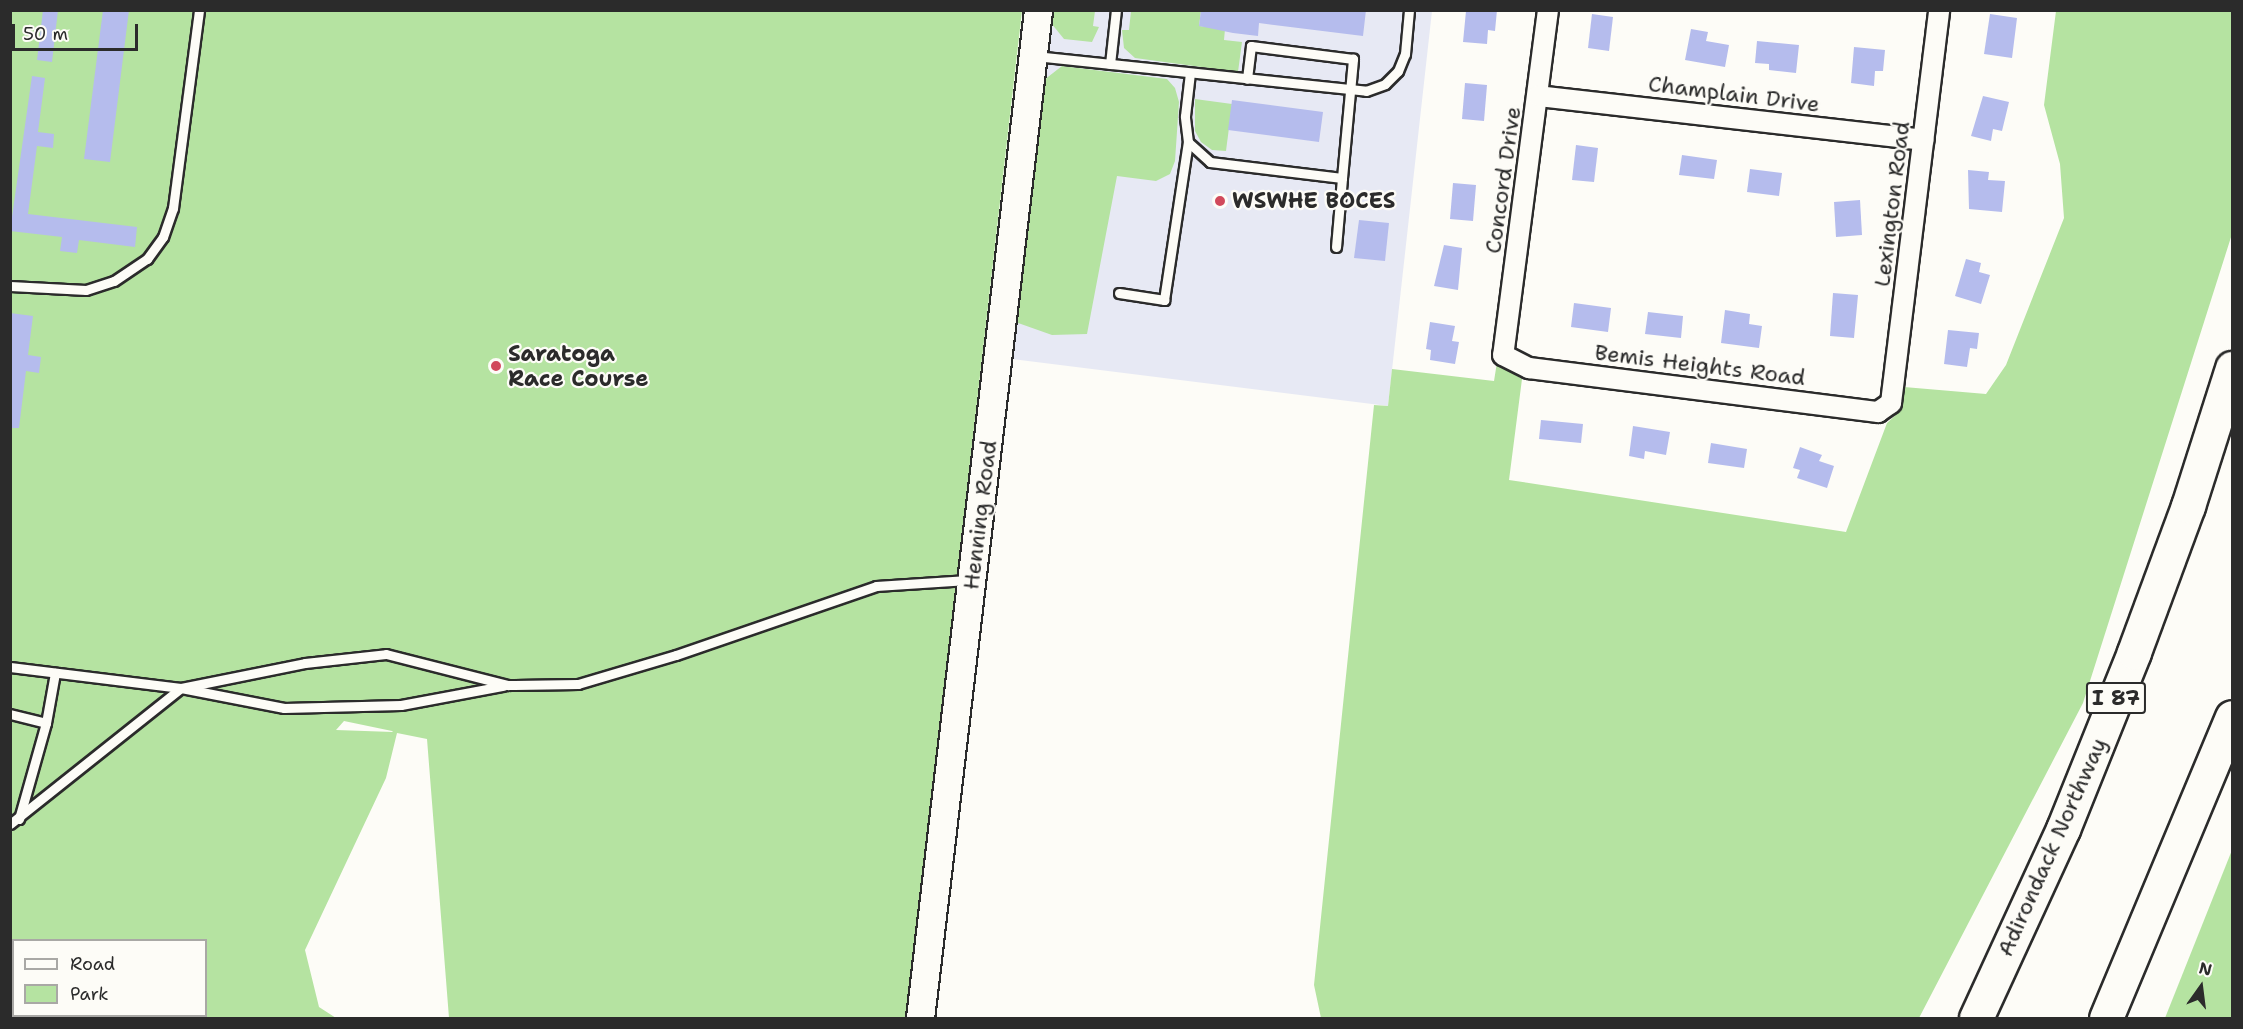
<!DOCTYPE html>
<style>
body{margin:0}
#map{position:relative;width:2243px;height:1029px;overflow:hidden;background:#fdfcf7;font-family:"Shantell Sans",sans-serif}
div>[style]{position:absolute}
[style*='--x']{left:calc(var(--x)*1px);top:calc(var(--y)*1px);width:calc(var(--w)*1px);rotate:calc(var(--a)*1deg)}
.built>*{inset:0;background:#e7e9f4}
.green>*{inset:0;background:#b5e3a1}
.building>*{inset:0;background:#b5bced}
.roads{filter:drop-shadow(2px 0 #2b2b2b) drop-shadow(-2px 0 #2b2b2b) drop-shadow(0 2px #2b2b2b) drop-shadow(0 -2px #2b2b2b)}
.lane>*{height:9px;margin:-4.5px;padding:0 4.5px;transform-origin:4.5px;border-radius:4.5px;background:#fdfcf7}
.street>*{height:20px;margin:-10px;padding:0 10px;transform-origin:10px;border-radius:10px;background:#fdfcf7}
.secondary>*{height:27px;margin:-13.5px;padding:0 13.5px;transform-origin:13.5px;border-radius:13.5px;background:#fdfcf7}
.highway>*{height:33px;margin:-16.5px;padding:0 16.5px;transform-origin:16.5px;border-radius:16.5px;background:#fdfcf7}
.dots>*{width:16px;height:16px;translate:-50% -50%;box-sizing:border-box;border:3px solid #fdfcf7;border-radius:50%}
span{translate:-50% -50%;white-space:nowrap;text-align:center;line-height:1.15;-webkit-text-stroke:4.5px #fdfcf7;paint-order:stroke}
.shield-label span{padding:2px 4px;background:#fdfcf7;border:2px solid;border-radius:4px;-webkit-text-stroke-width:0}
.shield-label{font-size:21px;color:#2b2b2b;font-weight:700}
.street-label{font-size:22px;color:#2b2b2b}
.poi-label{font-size:22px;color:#2b2b2b;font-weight:700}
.left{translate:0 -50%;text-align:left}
.frame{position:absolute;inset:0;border:12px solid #2b2b2b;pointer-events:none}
.legend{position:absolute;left:12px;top:939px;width:195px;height:78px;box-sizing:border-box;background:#fdfcf7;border:2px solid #a9a8a5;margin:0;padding:8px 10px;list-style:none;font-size:18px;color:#2b2b2b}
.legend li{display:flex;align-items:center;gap:12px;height:30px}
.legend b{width:30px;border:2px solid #a9a8a5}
.north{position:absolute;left:2171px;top:957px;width:60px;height:60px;-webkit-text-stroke:4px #fdfcf7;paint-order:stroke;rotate:14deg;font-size:16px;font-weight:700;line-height:24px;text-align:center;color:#2b2b2b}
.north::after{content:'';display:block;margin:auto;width:21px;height:27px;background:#2b2b2b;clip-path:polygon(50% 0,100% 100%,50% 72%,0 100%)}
.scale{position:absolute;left:12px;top:24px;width:126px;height:27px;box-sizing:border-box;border:3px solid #2b2b2b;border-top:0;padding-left:8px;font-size:18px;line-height:21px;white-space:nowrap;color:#2b2b2b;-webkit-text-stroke:4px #fdfcf7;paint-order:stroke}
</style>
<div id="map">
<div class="built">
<div style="clip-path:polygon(1053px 11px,1432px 11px,1388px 406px,1011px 359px)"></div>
</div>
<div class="green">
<div style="clip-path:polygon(evenodd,10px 11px,1022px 11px,906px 1018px,449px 1018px,427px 739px,397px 733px,386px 778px,305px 950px,319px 1007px,336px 1018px,11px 1018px,10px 11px,344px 721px,392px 731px,393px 732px,336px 730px,344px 721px,10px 11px,14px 940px,206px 940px,206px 1016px,14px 1016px,14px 940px)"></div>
<div style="clip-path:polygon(1053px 11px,1095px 11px,1093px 26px,1099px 27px,1092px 42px,1064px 39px,1051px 23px)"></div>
<div style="clip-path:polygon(1131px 11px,1201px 11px,1199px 26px,1225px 29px,1224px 40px,1242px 42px,1238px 72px,1135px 58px,1124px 48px,1122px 30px,1129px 30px)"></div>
<div style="clip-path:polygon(2056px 11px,2232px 11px,2232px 234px,2083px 703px,1919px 1018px,1321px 1018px,1314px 985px,1374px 405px,1388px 406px,1392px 369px,1494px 381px,1498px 356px,1509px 371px,1522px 379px,1509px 480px,1846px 532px,1887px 423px,1898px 413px,1904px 387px,1986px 394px,2006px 365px,2064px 218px,2060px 164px,2044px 105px)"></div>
<div style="clip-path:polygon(1062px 66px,1167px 79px,1175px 88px,1179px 102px,1175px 161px,1170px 174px,1156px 181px,1117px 176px,1087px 334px,1052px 335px,1015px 322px,1044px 80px)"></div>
<div style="clip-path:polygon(1195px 99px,1232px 104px,1226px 151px,1212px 150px,1201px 142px,1195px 131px)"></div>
<div style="clip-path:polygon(2232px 850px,2232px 1018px,2165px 1018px)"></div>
</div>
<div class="building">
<div style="clip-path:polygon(43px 10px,58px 10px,52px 62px,37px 60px)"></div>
<div style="clip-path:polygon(103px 10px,129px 10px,110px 162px,84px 159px)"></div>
<div style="clip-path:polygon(1201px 10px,1366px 10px,1363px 36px,1259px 23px,1258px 36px,1233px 33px,1199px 26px)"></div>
<div style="clip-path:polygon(1497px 10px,1495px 31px,1488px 30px,1487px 44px,1463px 42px,1466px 11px)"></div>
<div style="clip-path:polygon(1592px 14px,1613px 17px,1609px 51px,1588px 48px)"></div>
<div style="clip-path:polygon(1990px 14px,2017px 18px,2012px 58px,1984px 54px)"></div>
<div style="clip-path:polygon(1691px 29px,1708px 32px,1706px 41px,1729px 45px,1725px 67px,1685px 60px)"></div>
<div style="clip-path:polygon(1757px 41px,1799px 45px,1796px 73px,1769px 70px,1769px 64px,1755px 63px)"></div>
<div style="clip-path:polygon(1854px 47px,1885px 50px,1883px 71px,1875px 71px,1874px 86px,1851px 83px)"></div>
<div style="clip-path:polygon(32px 76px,45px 78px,38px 132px,54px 134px,53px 148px,37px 146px,28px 214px,137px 227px,135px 247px,79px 240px,77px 253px,60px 251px,62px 237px,10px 231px)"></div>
<div style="clip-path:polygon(1465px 83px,1487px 85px,1484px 121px,1462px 119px)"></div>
<div style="clip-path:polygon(1983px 96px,2009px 102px,2002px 131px,1993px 129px,1991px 141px,1971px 136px)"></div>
<div style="clip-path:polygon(1232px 100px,1323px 112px,1319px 142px,1228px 130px)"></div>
<div style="clip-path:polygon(1576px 145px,1598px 148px,1594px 182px,1572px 180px)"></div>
<div style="clip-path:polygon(1682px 155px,1717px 160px,1714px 179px,1679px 175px)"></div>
<div style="clip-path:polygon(1750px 169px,1782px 173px,1779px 196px,1747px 192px)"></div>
<div style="clip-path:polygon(1968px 170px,1989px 172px,1988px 180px,2005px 181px,2002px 212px,1969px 209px)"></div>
<div style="clip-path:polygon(1453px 183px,1476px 185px,1473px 221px,1450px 219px)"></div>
<div style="clip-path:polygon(1860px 200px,1862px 235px,1836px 237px,1834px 202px)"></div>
<div style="clip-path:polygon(1359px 220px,1389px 223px,1385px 261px,1354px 258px)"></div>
<div style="clip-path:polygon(1444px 245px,1462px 248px,1458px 290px,1434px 286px)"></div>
<div style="clip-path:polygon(1966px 259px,1981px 263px,1979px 272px,1990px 275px,1981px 304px,1955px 296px)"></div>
<div style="clip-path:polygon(1833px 293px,1858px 295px,1854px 338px,1830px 336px)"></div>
<div style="clip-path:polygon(1574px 303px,1611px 308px,1608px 332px,1571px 327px)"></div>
<div style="clip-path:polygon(1725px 310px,1750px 314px,1749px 324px,1762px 326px,1759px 348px,1721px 343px)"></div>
<div style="clip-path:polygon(1648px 312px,1683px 316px,1681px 338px,1645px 334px)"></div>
<div style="clip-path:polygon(10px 313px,33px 316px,28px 355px,41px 357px,39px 373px,26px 371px,19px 428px,10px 428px)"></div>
<div style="clip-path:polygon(1430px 322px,1455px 326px,1452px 341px,1459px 342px,1455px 364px,1430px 360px,1431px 350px,1426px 349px)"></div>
<div style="clip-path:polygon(1948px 330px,1979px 333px,1977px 349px,1970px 348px,1967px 367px,1944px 364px)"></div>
<div style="clip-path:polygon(1541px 420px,1583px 424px,1581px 443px,1539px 439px)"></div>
<div style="clip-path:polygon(1633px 426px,1670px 432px,1666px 455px,1645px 451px,1644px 459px,1629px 456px)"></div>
<div style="clip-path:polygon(1711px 443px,1747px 449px,1744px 468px,1708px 463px)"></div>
<div style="clip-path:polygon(1800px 447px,1822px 455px,1819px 461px,1834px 466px,1827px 488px,1797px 478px,1800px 470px,1793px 468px)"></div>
</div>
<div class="roads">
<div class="lane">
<div style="--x:1035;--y:56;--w:333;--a:6"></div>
<div style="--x:1366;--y:91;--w:20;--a:-20"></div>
<div style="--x:1385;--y:84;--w:18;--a:-45"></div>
<div style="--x:1398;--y:71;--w:18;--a:-68"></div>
<div style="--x:1405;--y:54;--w:44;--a:-84.8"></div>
<div style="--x:1110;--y:64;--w:54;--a:-83.7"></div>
<div style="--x:1188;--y:142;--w:30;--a:42"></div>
<div style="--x:1210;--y:162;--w:133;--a:6.9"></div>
<div style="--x:1342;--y:178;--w:120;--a:-84.7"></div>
<div style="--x:1353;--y:59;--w:103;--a:-172.7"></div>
<div style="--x:1251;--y:46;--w:33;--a:97"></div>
<div style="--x:1336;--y:247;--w:69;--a:-85"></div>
<div style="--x:10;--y:286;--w:76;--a:3"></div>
<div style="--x:86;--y:290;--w:29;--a:-18"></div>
<div style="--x:114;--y:281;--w:40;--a:-34"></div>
<div style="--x:147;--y:259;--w:27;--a:-54"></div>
<div style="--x:163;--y:237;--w:31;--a:-71"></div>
<div style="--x:173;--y:208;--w:200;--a:-82.5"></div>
<div style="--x:1119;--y:293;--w:46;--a:8.8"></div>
<div style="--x:1164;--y:300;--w:160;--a:-81.4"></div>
<div style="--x:1188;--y:142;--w:26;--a:-97"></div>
<div style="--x:1185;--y:116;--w:43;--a:-83.4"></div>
<div style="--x:10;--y:667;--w:172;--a:7"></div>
<div style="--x:181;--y:688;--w:126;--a:-11.4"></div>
<div style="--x:305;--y:663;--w:81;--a:-6.3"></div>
<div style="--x:386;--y:654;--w:126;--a:14.3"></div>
<div style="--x:508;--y:685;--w:70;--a:-0.8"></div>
<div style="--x:578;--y:684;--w:102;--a:-16.5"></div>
<div style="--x:676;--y:655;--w:212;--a:-19"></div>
<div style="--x:876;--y:586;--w:92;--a:-3.7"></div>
<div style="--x:10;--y:714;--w:37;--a:14"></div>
<div style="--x:19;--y:819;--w:100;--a:-74.3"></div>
<div style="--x:46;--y:723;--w:51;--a:-79.8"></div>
<div style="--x:10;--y:824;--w:218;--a:-38.5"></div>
<div style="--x:181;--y:688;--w:105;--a:11"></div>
<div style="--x:284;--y:708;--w:117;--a:-1.5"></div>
<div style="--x:401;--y:705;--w:104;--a:-10.6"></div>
</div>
<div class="street">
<div style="--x:1548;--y:10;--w:348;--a:97.4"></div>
<div style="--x:1503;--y:355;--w:29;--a:27"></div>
<div style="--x:1529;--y:368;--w:352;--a:7.2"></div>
<div style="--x:1878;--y:412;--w:16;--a:-35"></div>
<div style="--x:1891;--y:403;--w:396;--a:-83"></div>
<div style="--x:1538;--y:96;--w:388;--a:6.5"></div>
</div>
<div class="secondary">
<div style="--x:920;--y:1018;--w:1015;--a:-83.32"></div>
</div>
<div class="highway">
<div style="--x:1976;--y:1018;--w:208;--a:-65.3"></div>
<div style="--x:2063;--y:829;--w:191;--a:-68.1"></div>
<div style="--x:2134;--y:652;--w:156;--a:-69.7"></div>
<div style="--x:2188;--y:506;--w:145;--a:-72.3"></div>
<div style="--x:2106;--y:1018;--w:326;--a:-67.3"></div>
</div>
</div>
<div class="dots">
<div style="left:1220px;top:201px;background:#d1495b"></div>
<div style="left:496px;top:366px;background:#d1495b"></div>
</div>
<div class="shield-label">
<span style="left:2116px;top:698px">I 87</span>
</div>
<div class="street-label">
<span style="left:1734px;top:94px;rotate:7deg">Champlain Drive</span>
<span style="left:1503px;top:180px;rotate:-82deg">Concord Drive</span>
<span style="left:1892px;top:204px;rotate:-83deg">Lexington Road</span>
<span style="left:1700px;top:365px;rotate:7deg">Bemis Heights Road</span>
<span style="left:980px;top:515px;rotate:-83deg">Henning Road</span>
<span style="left:2052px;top:847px;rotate:-66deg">Adirondack Northway</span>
</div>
<div class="poi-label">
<span class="left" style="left:1232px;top:201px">WSWHE BOCES</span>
<span class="left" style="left:508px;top:366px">Saratoga<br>Race Course</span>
</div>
<div class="frame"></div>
<ul class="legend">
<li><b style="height:8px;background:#fdfcf7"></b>Road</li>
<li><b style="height:16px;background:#b5e3a1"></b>Park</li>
</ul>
<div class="north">N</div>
<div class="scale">50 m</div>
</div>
